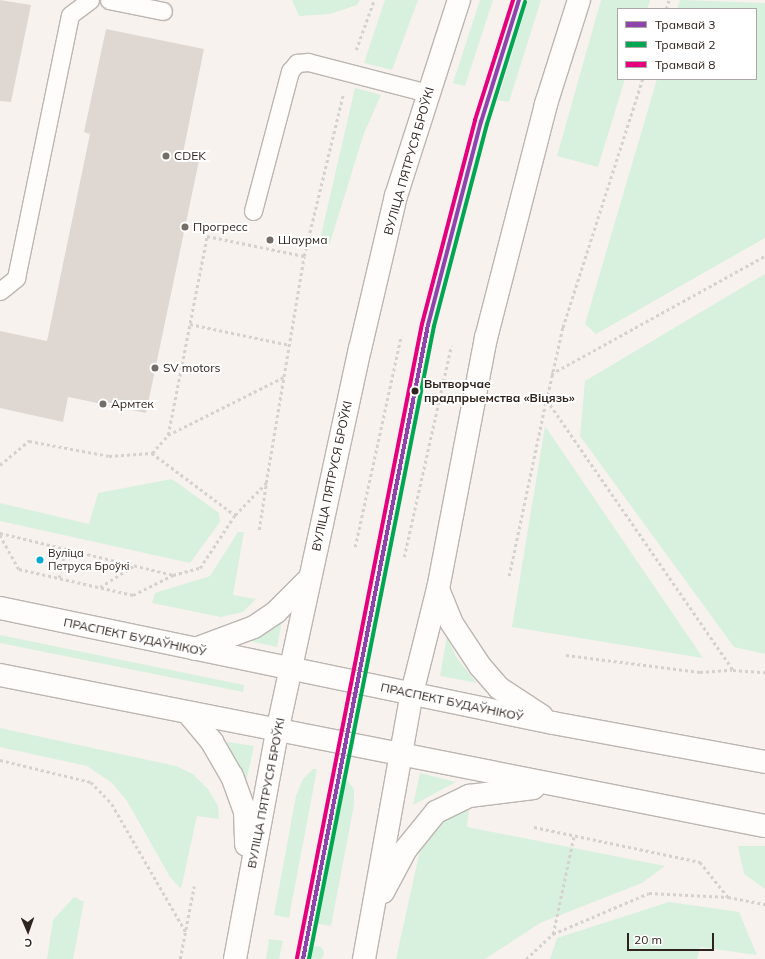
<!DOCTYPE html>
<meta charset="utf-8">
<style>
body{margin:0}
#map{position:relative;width:765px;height:959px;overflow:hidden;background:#f8f2ee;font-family:Mulish,sans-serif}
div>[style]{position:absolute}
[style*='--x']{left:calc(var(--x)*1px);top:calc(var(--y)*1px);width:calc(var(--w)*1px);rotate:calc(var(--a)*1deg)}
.green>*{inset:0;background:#d8f0de}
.round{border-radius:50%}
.building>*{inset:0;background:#dfd8d2}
.path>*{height:2.5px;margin-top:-1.25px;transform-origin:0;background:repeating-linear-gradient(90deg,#d4d1cf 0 3px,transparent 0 6px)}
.roads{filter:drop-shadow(1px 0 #bdb5b0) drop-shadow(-1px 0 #bdb5b0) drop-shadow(0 1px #bdb5b0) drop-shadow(0 -1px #bdb5b0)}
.lane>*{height:17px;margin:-8.5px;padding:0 8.5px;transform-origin:8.5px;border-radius:8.5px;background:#fefdfc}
.primary>*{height:22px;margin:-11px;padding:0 11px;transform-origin:11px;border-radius:11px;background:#fefdfc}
.tram-1>*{height:4px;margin:-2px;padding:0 2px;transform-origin:2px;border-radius:2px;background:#8e44ad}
.tram-2>*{height:4px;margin:-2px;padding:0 2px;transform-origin:2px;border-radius:2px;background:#00a651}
.tram-3>*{height:4px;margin:-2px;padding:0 2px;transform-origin:2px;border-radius:2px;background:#e5007d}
.dots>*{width:11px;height:11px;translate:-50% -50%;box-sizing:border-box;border:2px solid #fff;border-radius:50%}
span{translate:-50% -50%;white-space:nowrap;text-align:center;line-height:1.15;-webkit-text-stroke:4px #fff;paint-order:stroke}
.bus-label{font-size:11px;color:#2f241d}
.left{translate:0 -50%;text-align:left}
.poi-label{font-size:12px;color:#2f241d}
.street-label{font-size:12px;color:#2f241d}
.stop-label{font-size:12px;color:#2f241d;font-weight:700}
.legend{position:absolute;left:617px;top:8px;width:140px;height:72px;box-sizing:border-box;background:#fff;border:1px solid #aca7a5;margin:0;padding:5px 7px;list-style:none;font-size:12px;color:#2f241d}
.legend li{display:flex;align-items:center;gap:8px;height:20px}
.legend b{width:20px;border:1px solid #aca7a5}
.north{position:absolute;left:8px;top:911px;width:40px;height:40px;-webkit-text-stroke:3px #fff;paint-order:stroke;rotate:178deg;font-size:11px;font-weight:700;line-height:16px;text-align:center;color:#2f241d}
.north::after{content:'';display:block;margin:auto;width:14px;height:18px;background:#2f241d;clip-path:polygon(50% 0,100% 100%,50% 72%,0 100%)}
.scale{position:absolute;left:627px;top:933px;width:87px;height:18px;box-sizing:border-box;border:2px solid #2f241d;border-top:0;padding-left:5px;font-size:12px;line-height:14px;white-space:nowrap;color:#2f241d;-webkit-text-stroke:3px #fff;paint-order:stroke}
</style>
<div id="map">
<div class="green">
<div style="clip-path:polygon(292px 0,360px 0,357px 5px,330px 14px,299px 16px)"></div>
<div style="clip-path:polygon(385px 0,418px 0,392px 70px,364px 63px)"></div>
<div style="clip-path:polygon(480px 0,493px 0,465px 86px,453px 83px)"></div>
<div style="clip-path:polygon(528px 0,541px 0,509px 102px,498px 100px)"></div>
<div style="clip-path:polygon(601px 0,650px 0,647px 9px,618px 9px,618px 79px,625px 79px,598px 167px,557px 156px)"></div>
<div style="clip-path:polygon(680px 0,765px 3px,765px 238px,596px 334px,585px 324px,657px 79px,756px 79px,756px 9px,677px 9px)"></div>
<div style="clip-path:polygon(355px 88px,381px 95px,364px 133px,329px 246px,319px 244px)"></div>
<div style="clip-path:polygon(765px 274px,765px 654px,734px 647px,580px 436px,585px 381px)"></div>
<div style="clip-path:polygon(545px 426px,703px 658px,512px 627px)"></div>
<div style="clip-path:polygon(172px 479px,219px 513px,220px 522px,190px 563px,0 521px,0 503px,89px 524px,98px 493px)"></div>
<div style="clip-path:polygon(238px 532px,244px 532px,233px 595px,256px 599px,243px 612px,221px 617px,152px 603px,155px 593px,210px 576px)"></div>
<div style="clip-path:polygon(283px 615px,277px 647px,241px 639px)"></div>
<div style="clip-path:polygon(0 635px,244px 685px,243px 692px,0 643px)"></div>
<div style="clip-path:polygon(447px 636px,456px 657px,477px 683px,440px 676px)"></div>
<div style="clip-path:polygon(0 728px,176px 766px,193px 774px,208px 789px,218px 806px,219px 819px,197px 816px,181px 889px,170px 877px,127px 801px,112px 783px,87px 766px,0 747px)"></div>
<div style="clip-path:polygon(221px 741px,254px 746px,246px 782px,234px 757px)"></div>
<div style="clip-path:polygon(313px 769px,317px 769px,289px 918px,274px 915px,296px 796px,303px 779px)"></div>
<div style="clip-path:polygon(420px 773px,456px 782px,413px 805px)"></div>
<div style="clip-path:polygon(342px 774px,354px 789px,354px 805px,331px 926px,314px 923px)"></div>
<div style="clip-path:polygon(470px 800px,467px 827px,665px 866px,642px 883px,540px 923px,485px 959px,396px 959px,424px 832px)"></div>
<div style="clip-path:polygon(738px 846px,765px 846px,765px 889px,744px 874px)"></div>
<div style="clip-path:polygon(74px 897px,84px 902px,73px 959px,47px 959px,53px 920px)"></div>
<div style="clip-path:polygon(669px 902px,739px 912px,757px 955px,700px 947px,697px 959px,550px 959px,557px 938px)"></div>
<div style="clip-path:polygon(269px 939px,283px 941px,279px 959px,266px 959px)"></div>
<div class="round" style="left:310px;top:946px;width:14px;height:14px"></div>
</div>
<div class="building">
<div style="clip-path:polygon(0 0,31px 5px,11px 102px,0 101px)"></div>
<div style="clip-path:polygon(106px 29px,204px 49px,183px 153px,200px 156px,146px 413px,68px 397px,63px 422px,0 408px,0 331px,47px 341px,90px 134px,84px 132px)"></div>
</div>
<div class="path">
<div style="--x:666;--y:9;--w:9;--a:-72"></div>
<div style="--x:356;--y:50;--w:53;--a:-70.2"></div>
<div style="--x:643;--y:79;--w:262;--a:107.8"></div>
<div style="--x:563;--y:328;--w:74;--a:102.5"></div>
<div style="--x:547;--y:400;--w:328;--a:55.4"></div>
<div style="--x:733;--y:670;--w:32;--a:4"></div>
<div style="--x:190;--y:324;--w:102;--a:11.9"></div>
<div style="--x:551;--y:374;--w:244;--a:-28.9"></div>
<div style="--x:168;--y:435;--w:130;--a:-26.6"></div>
<div style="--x:152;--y:453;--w:104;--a:36.8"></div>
<div style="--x:0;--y:465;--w:38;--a:-40"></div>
<div style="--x:29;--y:441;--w:81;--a:10.6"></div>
<div style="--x:109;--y:456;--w:43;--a:-4"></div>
<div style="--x:152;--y:453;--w:24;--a:-48"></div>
<div style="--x:168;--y:435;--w:203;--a:-78.9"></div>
<div style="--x:207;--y:236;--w:99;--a:11.7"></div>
<div style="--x:259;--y:530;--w:47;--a:-81.3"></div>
<div style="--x:0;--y:533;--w:178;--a:13.6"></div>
<div style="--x:0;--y:535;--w:39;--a:61"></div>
<div style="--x:19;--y:569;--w:117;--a:12.8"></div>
<div style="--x:133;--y:595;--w:45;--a:-26.6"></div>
<div style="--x:173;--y:575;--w:28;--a:-15"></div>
<div style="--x:200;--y:568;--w:64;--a:-56.6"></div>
<div style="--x:235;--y:515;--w:45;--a:-45.9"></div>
<div style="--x:266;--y:483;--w:230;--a:-80.5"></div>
<div style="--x:304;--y:256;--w:166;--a:-76.4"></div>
<div style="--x:355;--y:547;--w:216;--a:-77.7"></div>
<div style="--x:404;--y:557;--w:216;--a:-77.4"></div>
<div style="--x:509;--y:576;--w:180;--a:-78.1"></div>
<div style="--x:59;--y:578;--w:30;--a:-78"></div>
<div style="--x:100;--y:587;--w:39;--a:-32"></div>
<div style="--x:566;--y:655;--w:135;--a:7.2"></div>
<div style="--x:700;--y:672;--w:32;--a:-4"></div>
<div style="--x:0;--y:760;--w:94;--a:13.6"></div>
<div style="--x:91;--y:782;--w:30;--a:46"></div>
<div style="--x:112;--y:804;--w:148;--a:60"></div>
<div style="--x:534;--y:827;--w:170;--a:11.9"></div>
<div style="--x:700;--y:862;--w:45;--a:51.3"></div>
<div style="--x:553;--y:934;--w:101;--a:-78"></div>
<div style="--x:180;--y:959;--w:74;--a:-79.1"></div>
<div style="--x:526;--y:959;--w:37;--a:-43"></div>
<div style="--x:553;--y:934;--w:104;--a:-23.1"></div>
<div style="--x:649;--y:893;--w:79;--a:2.9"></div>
<div style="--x:728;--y:897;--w:38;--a:11"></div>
</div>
<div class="roads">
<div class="lane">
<div style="--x:109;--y:0;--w:55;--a:11.5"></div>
<div style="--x:253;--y:211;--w:145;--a:-75.2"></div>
<div style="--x:290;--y:71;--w:11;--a:-49"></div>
<div style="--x:297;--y:63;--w:11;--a:-5"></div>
<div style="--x:308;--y:62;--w:124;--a:14.5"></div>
<div style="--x:0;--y:291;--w:21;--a:-39"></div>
<div style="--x:16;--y:278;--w:268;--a:-78.4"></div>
<div style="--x:70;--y:15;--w:25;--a:-37"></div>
</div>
<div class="primary">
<div style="--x:438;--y:589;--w:35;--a:68"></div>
<div style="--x:451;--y:622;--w:53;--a:56.6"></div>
<div style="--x:480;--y:666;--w:29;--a:49"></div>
<div style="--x:499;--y:688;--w:51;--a:33.1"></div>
<div style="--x:0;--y:608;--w:565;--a:11.75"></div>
<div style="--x:553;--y:723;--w:216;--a:10.4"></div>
<div style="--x:195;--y:649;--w:63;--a:-20.4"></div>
<div style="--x:254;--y:627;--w:27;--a:-34"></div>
<div style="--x:276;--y:612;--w:48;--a:-45"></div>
<div style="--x:0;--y:675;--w:780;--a:11.17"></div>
<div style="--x:188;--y:713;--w:38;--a:50"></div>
<div style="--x:212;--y:742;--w:39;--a:60"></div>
<div style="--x:232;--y:776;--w:37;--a:70"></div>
<div style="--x:245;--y:811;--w:34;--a:88"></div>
<div style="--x:383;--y:892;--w:49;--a:-61.9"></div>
<div style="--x:406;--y:849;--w:48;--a:-51"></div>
<div style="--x:436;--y:812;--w:37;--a:-26"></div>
<div style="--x:469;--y:796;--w:65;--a:-7"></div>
<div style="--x:235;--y:959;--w:231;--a:-79.5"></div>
<div style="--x:277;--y:732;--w:392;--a:-77.8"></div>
<div style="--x:360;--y:349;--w:157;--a:-76.8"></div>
<div style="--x:396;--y:196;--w:206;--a:-72.2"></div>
<div style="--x:364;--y:959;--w:270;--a:-79.8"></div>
<div style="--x:412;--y:693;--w:107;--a:-76"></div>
<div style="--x:438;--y:589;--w:256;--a:-79.2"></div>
<div style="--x:486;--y:338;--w:242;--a:-75.6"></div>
<div style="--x:546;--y:104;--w:109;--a:-72.4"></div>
</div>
</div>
<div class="tram-1">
<div style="--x:303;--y:959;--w:646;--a:-78.85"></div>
<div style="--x:428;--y:325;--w:210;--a:-75.4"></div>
<div style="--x:481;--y:122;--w:128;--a:-72.7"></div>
</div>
<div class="tram-2">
<div style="--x:309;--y:959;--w:645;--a:-78.83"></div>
<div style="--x:434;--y:326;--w:209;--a:-75.3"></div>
<div style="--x:487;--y:124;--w:128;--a:-72.7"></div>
</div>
<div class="tram-3">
<div style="--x:297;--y:958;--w:646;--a:-78.85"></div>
<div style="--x:422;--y:324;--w:211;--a:-75.4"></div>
<div style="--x:475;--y:120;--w:126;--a:-72.4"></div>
</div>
<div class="dots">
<div style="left:166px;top:156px;background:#756c66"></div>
<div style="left:185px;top:227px;background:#756c66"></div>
<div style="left:270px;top:240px;background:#756c66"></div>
<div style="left:155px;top:368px;background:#756c66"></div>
<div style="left:415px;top:391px;background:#2f241d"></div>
<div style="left:103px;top:404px;background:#756c66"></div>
<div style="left:40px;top:560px;background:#00a9ce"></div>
</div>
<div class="bus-label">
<span class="left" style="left:48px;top:560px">Вуліца<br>Петруся Броўкі</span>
</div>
<div class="poi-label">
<span class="left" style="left:174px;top:156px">CDEK</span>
<span class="left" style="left:193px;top:227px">Прогресс</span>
<span class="left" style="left:278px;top:240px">Шаурма</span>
<span class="left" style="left:163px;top:368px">SV motors</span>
<span class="left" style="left:111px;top:404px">Армтек</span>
</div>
<div class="street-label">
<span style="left:409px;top:161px;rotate:-74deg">ВУЛІЦА ПЯТРУСЯ БРОЎКІ</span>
<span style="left:332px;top:476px;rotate:-78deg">ВУЛІЦА ПЯТРУСЯ БРОЎКІ</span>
<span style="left:135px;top:637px;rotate:12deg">ПРАСПЕКТ БУДАЎНІКОЎ</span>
<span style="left:452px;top:702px;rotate:12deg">ПРАСПЕКТ БУДАЎНІКОЎ</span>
<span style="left:266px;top:793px;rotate:-79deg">ВУЛІЦА ПЯТРУСЯ БРОЎКІ</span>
</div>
<div class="stop-label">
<span class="left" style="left:424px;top:391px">Вытворчае<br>прадпрыемства «Віцязь»</span>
</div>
<ul class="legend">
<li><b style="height:5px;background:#8e44ad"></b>Трамвай 3</li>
<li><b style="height:5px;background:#00a651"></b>Трамвай 2</li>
<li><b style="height:5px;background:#e5007d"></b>Трамвай 8</li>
</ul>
<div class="north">С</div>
<div class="scale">20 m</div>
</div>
